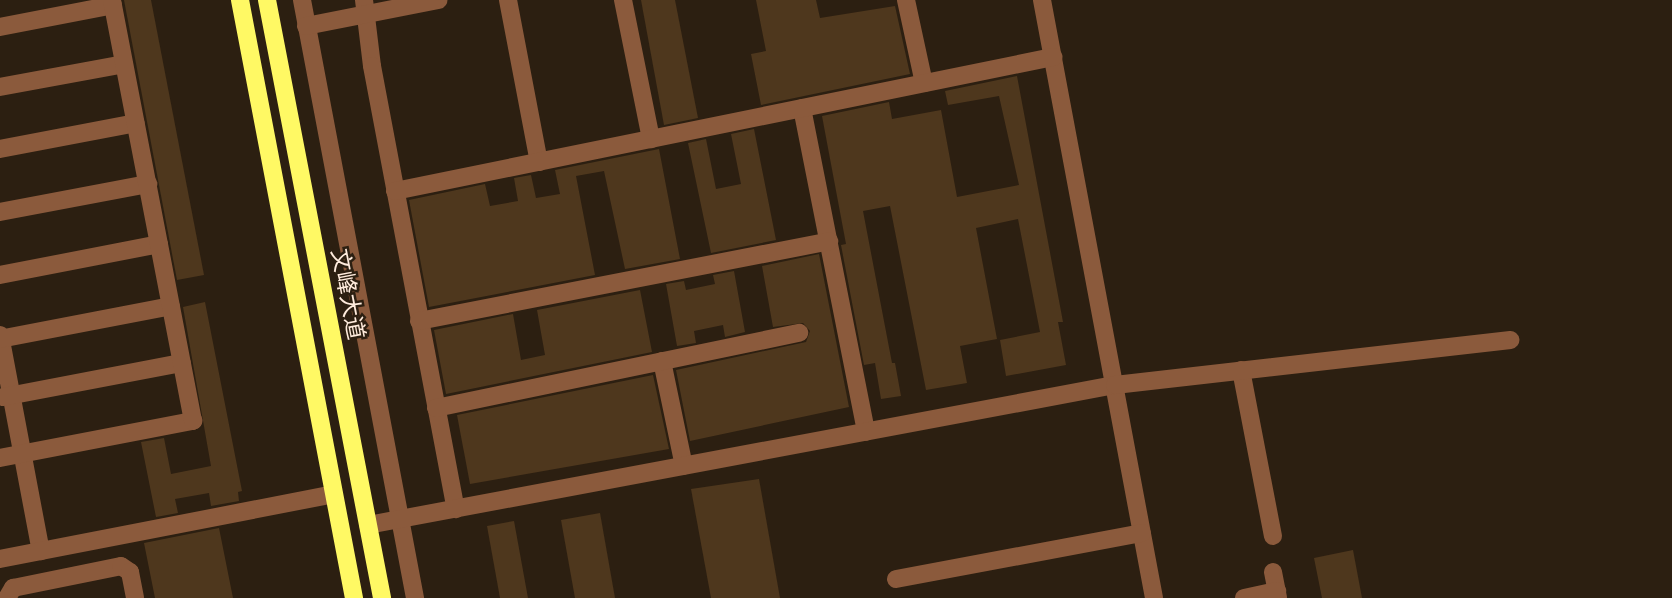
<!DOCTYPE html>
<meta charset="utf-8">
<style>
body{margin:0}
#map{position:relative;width:1672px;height:598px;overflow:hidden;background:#2c1f11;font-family:"IBM Plex Sans","Noto Sans SC",sans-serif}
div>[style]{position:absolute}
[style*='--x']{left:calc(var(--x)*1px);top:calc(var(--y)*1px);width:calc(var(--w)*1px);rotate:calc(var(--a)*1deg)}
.building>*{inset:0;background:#4e371d}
.minor>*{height:18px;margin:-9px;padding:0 9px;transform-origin:9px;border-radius:9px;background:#8b5a3c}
.major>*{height:18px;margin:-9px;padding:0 9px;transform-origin:9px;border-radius:9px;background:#fff964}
span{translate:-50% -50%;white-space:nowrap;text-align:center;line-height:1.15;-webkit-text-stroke:5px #2c1f11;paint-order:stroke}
.street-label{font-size:23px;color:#ffecdd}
</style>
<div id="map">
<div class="building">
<div style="clip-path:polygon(124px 0,151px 0,204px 275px,177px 280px)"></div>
<div style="clip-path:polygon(641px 0,675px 0,698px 118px,664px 125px)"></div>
<div style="clip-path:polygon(756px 0,816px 0,820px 18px,895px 6px,910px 74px,761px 105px,751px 54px,766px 51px)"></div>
<div style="clip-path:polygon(1017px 76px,1063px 322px,1058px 322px,1066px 365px,1006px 376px,1000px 340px,1040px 332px,1018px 219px,976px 228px,997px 339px,960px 346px,967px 383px,926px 390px,890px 206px,863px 211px,892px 363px,895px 363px,901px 396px,881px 399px,875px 363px,864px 365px,841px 245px,846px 244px,822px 116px,889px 102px,892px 119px,941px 110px,957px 197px,1019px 185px,999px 96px,948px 105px,945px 91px)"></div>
<div style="clip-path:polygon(754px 129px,776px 240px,711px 253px,688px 143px,706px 139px,716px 189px,741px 184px,731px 134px)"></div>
<div style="clip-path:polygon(659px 149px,680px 259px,625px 269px,604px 171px,576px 176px,595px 275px,429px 307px,409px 200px,485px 184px,490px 206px,518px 201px,514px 178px,531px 175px,536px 198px,560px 194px,555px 170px)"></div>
<div style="clip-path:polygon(819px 254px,849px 407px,690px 441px,676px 370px,806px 342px,810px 331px,803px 323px,773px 327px,762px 266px)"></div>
<div style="clip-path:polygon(734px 271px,745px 332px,725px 337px,723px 325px,694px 331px,696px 343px,677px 346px,666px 284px,684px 281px,686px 290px,715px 284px,713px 275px)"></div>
<div style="clip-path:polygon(640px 290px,652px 352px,446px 394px,434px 330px,513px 314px,521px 360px,545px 355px,537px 310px)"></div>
<div style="clip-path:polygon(205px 302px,242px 491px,238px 492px,239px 501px,211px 506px,209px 493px,175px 499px,178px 513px,156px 517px,141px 442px,164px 438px,171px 474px,211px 466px,183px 307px)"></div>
<div style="clip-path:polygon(653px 375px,669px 449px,470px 484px,457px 415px)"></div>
<div style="clip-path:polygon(759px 479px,780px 598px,711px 598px,691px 489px)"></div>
<div style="clip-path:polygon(600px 513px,615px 598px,575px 598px,561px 520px)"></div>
<div style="clip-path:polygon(514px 521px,528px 598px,500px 598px,487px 526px)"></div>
<div style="clip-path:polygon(219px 528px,233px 598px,155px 598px,144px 543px)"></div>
<div style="clip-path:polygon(1353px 550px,1362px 598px,1322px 598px,1314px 558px)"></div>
</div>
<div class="minor">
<div style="--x:302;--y:0;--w:609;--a:79.3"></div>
<div style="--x:364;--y:0;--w:66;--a:83.1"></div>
<div style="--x:372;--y:66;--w:451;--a:79.3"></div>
<div style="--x:508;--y:0;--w:165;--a:79.2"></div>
<div style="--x:623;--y:0;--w:142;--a:78.6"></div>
<div style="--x:906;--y:0;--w:85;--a:77.8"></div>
<div style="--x:1042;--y:0;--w:608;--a:79.39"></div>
<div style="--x:306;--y:26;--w:135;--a:-11.1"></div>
<div style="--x:0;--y:27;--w:115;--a:-11"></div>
<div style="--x:0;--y:87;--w:126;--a:-10.5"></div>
<div style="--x:802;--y:108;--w:330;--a:78.8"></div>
<div style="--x:0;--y:149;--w:138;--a:-10.8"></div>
<div style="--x:395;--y:191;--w:672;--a:-11.51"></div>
<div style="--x:0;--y:212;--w:151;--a:-10.7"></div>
<div style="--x:0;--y:275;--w:162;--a:-11"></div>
<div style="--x:419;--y:321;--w:418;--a:-11"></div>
<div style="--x:0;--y:335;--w:220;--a:79.3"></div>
<div style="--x:0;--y:339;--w:174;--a:-10.9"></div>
<div style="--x:662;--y:361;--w:107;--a:78.2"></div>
<div style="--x:1241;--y:370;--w:169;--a:79.1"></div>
<div style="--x:3;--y:397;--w:182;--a:-10.8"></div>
<div style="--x:436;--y:408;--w:371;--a:-11.7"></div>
<div style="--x:0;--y:458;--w:197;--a:-10.9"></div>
<div style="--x:193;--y:421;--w:429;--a:-100.9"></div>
<div style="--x:368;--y:525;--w:760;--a:-10.62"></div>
<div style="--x:1115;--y:385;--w:398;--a:-6.5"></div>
<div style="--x:0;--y:559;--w:340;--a:-11"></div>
<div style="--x:1273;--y:572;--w:26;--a:79"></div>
<div style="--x:896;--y:579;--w:250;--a:-10.6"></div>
<div style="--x:7;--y:598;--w:12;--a:-59"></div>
<div style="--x:13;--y:588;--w:110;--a:-11.5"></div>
<div style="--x:121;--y:566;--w:11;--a:34"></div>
<div style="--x:130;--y:572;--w:26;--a:79"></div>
<div style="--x:1244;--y:598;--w:34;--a:-12"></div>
</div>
<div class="major">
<div style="--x:240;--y:0;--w:609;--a:79.21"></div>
<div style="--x:267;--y:0;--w:609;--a:79.11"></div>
</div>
<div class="street-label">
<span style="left:349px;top:294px;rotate:79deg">文峰大道</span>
</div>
</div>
